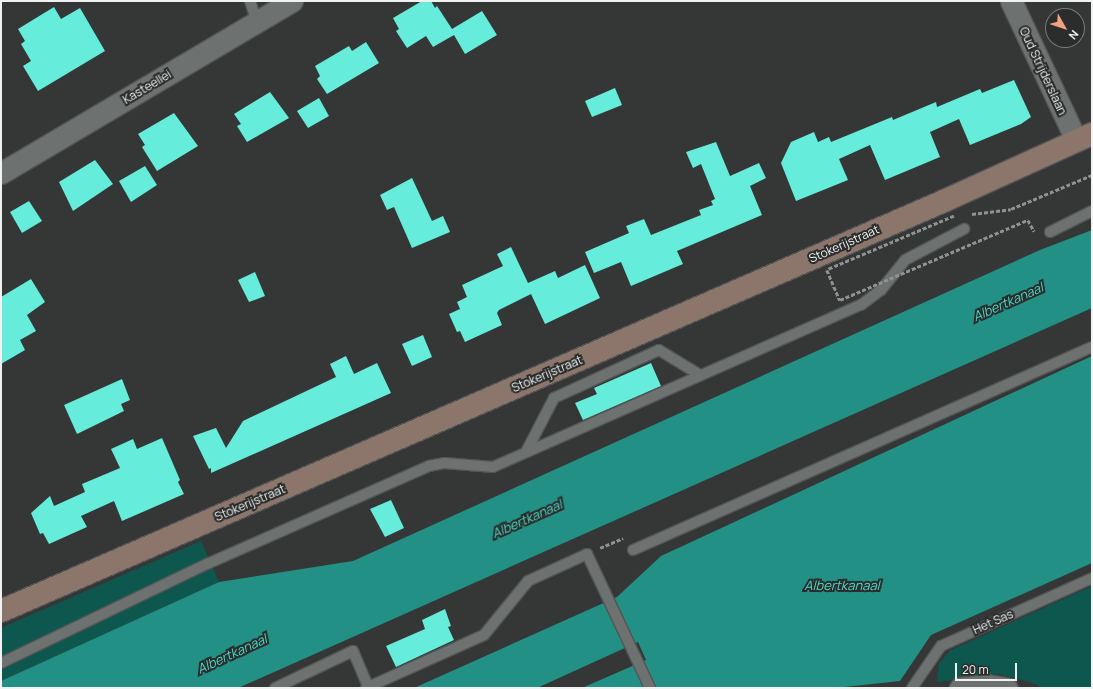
<!DOCTYPE html>
<style>
body{margin:0}
#map{position:relative;width:1093px;height:689px;overflow:hidden;background:#343736;font-family:Manrope,sans-serif}
div>[style]{position:absolute}
[style*='--x']{left:calc(var(--x)*1px);top:calc(var(--y)*1px);width:calc(var(--w)*1px);rotate:calc(var(--a)*1deg)}
.green>*{inset:0;background:#0e574f}
.water>*{inset:0;background:#229084}
.building>*{inset:0;background:#65ecdb}
.path>*{height:2.5px;margin-top:-1.25px;transform-origin:0;background:repeating-linear-gradient(90deg,#8f9291 0 4px,transparent 0 6px)}
.roads{filter:drop-shadow(1px 0 #535555) drop-shadow(-1px 0 #535555) drop-shadow(0 1px #535555) drop-shadow(0 -1px #535555)}
.lane>*{height:10px;margin:-5px;padding:0 5px;transform-origin:5px;border-radius:5px;background:#6d7170}
.street>*{height:21px;margin:-10.5px;padding:0 10.5px;transform-origin:10.5px;border-radius:10.5px;background:#6d7170}
.secondary>*{height:22px;margin:-11px;padding:0 11px;transform-origin:11px;border-radius:11px;background:#8c766c}
.path-bridge>*{height:2.5px;margin-top:-1.25px;transform-origin:0;background:repeating-linear-gradient(90deg,#8f9291 0 4px,transparent 0 6px)}
span{translate:-50% -50%;white-space:nowrap;text-align:center;line-height:1.15;-webkit-text-stroke:4px #2a2d2c;paint-order:stroke}
.street-label{font-size:12px;color:#f1f3f2}
.water-label{font-size:13px;color:#4ed8c7;font-style:italic}
.frame{position:absolute;inset:0;border:2px solid #f1f3f2;pointer-events:none}
.north{position:absolute;left:1045px;top:8px;width:40px;height:40px;box-sizing:border-box;background:#2a2d2c;border:1px solid #7a7c7b;border-radius:50%;rotate:129deg;font-size:11px;font-weight:700;line-height:16px;text-align:center;color:#f1f3f2}
.north::after{content:'';display:block;margin:auto;width:14px;height:18px;background:#f39f83;clip-path:polygon(50% 0,100% 100%,50% 72%,0 100%)}
.scale{position:absolute;left:955px;top:663px;width:62px;height:18px;box-sizing:border-box;border:2px solid #f1f3f2;border-top:0;padding-left:5px;font-size:12px;line-height:14px;white-space:nowrap;color:#f1f3f2;-webkit-text-stroke:3px #2a2d2c;paint-order:stroke}
</style>
<div id="map">
<div class="green">
<div style="clip-path:polygon(201px 541px,219px 582px,1px 681px,1px 628px)"></div>
<div style="clip-path:polygon(1092px 586px,1092px 688px,1041px 688px,1036px 684px,999px 674px,937px 682px,939px 663px,951px 650px)"></div>
</div>
<div class="water">
<div style="clip-path:polygon(1092px 230px,1092px 308px,238px 688px,1px 688px,1px 681px,219px 582px,353px 561px,1040px 250px)"></div>
<div style="clip-path:polygon(1092px 356px,1092px 563px,931px 635px,900px 681px,835px 688px,582px 688px,646px 660px,638px 642px,537px 688px,414px 688px,617px 597px,661px 556px)"></div>
</div>
<div class="building">
<div style="clip-path:polygon(422px 1px,431px 1px,435px 8px,437px 6px,452px 29px,482px 11px,497px 35px,465px 54px,454px 35px,433px 47px,426px 36px,407px 48px,396px 31px,399px 29px,393px 18px)"></div>
<div style="clip-path:polygon(54px 7px,61px 19px,80px 8px,105px 51px,38px 91px,23px 66px,31px 61px,21px 44px,25px 41px,18px 29px)"></div>
<div style="clip-path:polygon(366px 42px,379px 63px,327px 94px,317px 79px,320px 76px,315px 66px,349px 46px,352px 51px)"></div>
<div style="clip-path:polygon(1014px 80px,1031px 117px,1021px 124px,970px 145px,959px 119px,930px 132px,940px 157px,885px 180px,870px 145px,839px 159px,848px 180px,796px 201px,781px 163px,791px 142px,814px 132px,818px 142px,829px 137px,831px 142px,892px 117px,893px 120px,936px 102px,937px 107px,980px 89px,982px 93px)"></div>
<div style="clip-path:polygon(615px 88px,622px 105px,592px 117px,585px 101px)"></div>
<div style="clip-path:polygon(270px 92px,289px 118px,247px 142px,237px 126px,241px 124px,234px 114px)"></div>
<div style="clip-path:polygon(319px 98px,329px 116px,308px 128px,297px 111px)"></div>
<div style="clip-path:polygon(174px 113px,198px 146px,157px 171px,142px 147px,145px 145px,138px 134px)"></div>
<div style="clip-path:polygon(716px 142px,730px 176px,759px 163px,766px 178px,750px 186px,762px 215px,677px 251px,683px 264px,631px 286px,621px 262px,594px 273px,585px 252px,629px 233px,626px 226px,644px 219px,651px 235px,701px 215px,699px 210px,713px 205px,711px 201px,715px 199px,701px 164px,693px 168px,686px 152px)"></div>
<div style="clip-path:polygon(95px 160px,113px 184px,73px 211px,59px 182px)"></div>
<div style="clip-path:polygon(145px 166px,157px 185px,131px 202px,119px 181px)"></div>
<div style="clip-path:polygon(412px 178px,432px 221px,443px 216px,450px 232px,412px 248px,394px 207px,387px 210px,380px 195px)"></div>
<div style="clip-path:polygon(29px 201px,42px 221px,22px 233px,10px 212px)"></div>
<div style="clip-path:polygon(511px 247px,528px 283px,555px 271px,558px 278px,585px 265px,600px 298px,545px 324px,531px 294px,499px 310px,497px 313px,502px 325px,465px 342px,460px 331px,457px 332px,449px 314px,460px 309px,457px 302px,467px 297px,462px 285px,503px 266px,497px 254px)"></div>
<div style="clip-path:polygon(255px 272px,265px 296px,249px 302px,238px 280px)"></div>
<div style="clip-path:polygon(31px 279px,45px 302px,27px 315px,36px 331px,20px 340px,25px 350px,1px 364px,1px 297px)"></div>
<div style="clip-path:polygon(423px 335px,432px 357px,412px 366px,402px 344px)"></div>
<div style="clip-path:polygon(346px 356px,354px 374px,377px 363px,391px 393px,211px 473px,211px 468px,209px 469px,193px 436px,216px 428px,226px 448px,243px 421px,336px 377px,330px 364px)"></div>
<div style="clip-path:polygon(651px 363px,661px 386px,583px 420px,575px 403px,597px 394px,594px 388px)"></div>
<div style="clip-path:polygon(122px 379px,130px 400px,121px 404px,124px 411px,77px 434px,64px 405px)"></div>
<div style="clip-path:polygon(162px 438px,180px 480px,178px 482px,184px 494px,122px 521px,114px 501px,81px 516px,87px 527px,49px 544px,43px 533px,40px 534px,31px 513px,50px 496px,54px 506px,85px 492px,82px 484px,120px 468px,111px 449px,133px 439px,137px 449px)"></div>
<div style="clip-path:polygon(391px 500px,404px 528px,385px 537px,370px 509px)"></div>
<div style="clip-path:polygon(445px 609px,451px 626px,448px 627px,454px 640px,396px 667px,386px 646px,425px 629px,422px 620px)"></div>
</div>
<div class="path">
<div style="--x:972;--y:214;--w:39;--a:-7"></div>
<div style="--x:1011;--y:209;--w:88;--a:-22.8"></div>
<div style="--x:600;--y:548;--w:25;--a:-23"></div>
</div>
<div class="roads">
<div class="lane">
<div style="--x:250;--y:1;--w:22;--a:72"></div>
<div style="--x:1050;--y:232;--w:47;--a:-26.6"></div>
<div style="--x:526;--y:452;--w:61;--a:-62.6"></div>
<div style="--x:554;--y:398;--w:115;--a:-24.6"></div>
<div style="--x:659;--y:350;--w:48;--a:31.4"></div>
<div style="--x:633;--y:550;--w:502;--a:-23.86"></div>
<div style="--x:1;--y:663;--w:229;--a:-25.7"></div>
<div style="--x:207;--y:564;--w:243;--a:-23.8"></div>
<div style="--x:429;--y:466;--w:15;--a:-11"></div>
<div style="--x:444;--y:463;--w:49;--a:4.7"></div>
<div style="--x:493;--y:467;--w:402;--a:-23.8"></div>
<div style="--x:861;--y:305;--w:25;--a:-37"></div>
<div style="--x:881;--y:290;--w:38;--a:-51"></div>
<div style="--x:905;--y:260;--w:67;--a:-27.7"></div>
<div style="--x:275;--y:688;--w:86;--a:-25.4"></div>
<div style="--x:353;--y:651;--w:39;--a:67"></div>
<div style="--x:366;--y:688;--w:129;--a:-24.2"></div>
<div style="--x:484;--y:635;--w:70;--a:-50.8"></div>
<div style="--x:528;--y:581;--w:65;--a:-24.6"></div>
<div style="--x:587;--y:554;--w:148;--a:64.8"></div>
<div style="--x:912;--y:688;--w:51;--a:-55.4"></div>
<div style="--x:941;--y:646;--w:166;--a:-24.2"></div>
</div>
<div class="street">
<div style="--x:1011;--y:1;--w:153;--a:64.9"></div>
<div style="--x:1;--y:173;--w:338;--a:-30.6"></div>
<div style="--x:960;--y:688;--w:27;--a:-6"></div>
<div style="--x:987;--y:685;--w:20;--a:9"></div>
</div>
<div class="secondary">
<div style="--x:1;--y:611;--w:1028;--a:-23.5"></div>
<div style="--x:944;--y:201;--w:162;--a:-24.4"></div>
</div>
</div>
<div class="path-bridge">
<div style="--x:954;--y:216;--w:138;--a:157"></div>
<div style="--x:827;--y:270;--w:33;--a:67"></div>
<div style="--x:840;--y:300;--w:204;--a:-23.1"></div>
<div style="--x:1028;--y:220;--w:13;--a:61"></div>
</div>
<div class="street-label">
<span style="left:1043px;top:71px;rotate:65deg">Oud Strijderslaan</span>
<span style="left:147px;top:87px;rotate:-31deg">Kasteellei</span>
<span style="left:844px;top:244px;rotate:-24deg">Stokerijstraat</span>
<span style="left:547px;top:374px;rotate:-23deg">Stokerijstraat</span>
<span style="left:250px;top:503px;rotate:-23deg">Stokerijstraat</span>
<span style="left:993px;top:622px;rotate:-24deg">Het Sas</span>
</div>
<div class="water-label">
<span style="left:1008px;top:302px;rotate:-24deg">Albertkanaal</span>
<span style="left:527px;top:519px;rotate:-24deg">Albertkanaal</span>
<span style="left:842px;top:585px">Albertkanaal</span>
<span style="left:232px;top:654px;rotate:-25deg">Albertkanaal</span>
</div>
<div class="frame"></div>
<div class="north">N</div>
<div class="scale">20 m</div>
</div>
